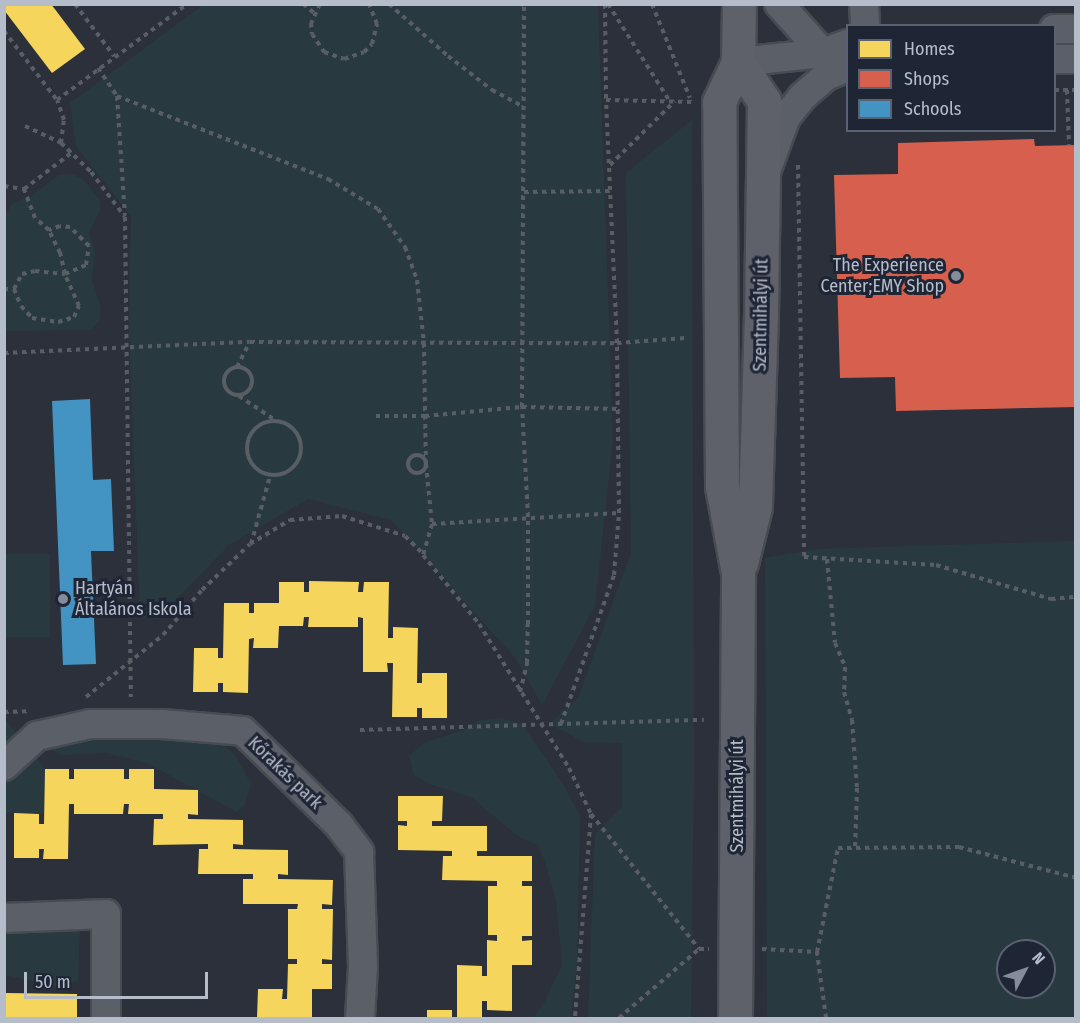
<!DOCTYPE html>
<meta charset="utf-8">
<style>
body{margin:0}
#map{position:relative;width:1080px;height:1023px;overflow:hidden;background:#2b303a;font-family:"Fira Sans Condensed",sans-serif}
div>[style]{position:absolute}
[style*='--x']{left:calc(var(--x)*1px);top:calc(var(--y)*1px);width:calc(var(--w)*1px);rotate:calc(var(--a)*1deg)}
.green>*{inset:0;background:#283a40}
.homes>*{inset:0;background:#f6d55c}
.shops>*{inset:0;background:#d6604d}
.schools>*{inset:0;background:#4393c3}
.path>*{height:4px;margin-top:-2px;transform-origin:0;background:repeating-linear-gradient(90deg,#595e64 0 4.5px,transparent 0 9px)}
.path>.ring{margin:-2px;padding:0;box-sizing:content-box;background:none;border:4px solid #595e64;border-radius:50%}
.roads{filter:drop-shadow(2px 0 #474b52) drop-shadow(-2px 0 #474b52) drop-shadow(0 2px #474b52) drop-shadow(0 -2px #474b52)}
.minor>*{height:28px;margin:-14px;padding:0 14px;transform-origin:14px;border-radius:14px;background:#5b5f68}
.major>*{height:33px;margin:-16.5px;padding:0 16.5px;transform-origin:16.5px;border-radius:16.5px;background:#5e6169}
.dots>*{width:16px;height:16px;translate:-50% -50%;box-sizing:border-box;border:3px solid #1e2535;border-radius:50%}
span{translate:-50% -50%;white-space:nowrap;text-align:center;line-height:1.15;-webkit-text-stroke:6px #1e2535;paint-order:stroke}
.poi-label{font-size:18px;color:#b5bcca}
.right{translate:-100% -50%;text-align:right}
.left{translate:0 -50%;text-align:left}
.street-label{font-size:18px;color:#b5bcca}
.frame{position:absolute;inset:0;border:6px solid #b5bcca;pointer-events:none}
.legend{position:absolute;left:846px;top:24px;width:210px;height:108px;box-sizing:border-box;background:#1e2535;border:2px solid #5a6171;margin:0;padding:8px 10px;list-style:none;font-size:18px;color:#b5bcca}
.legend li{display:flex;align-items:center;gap:12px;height:30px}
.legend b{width:30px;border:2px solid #5a6171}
.north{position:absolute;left:996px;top:939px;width:60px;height:60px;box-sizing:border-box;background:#1e2535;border:2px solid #5a6171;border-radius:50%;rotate:49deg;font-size:16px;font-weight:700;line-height:24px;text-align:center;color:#b5bcca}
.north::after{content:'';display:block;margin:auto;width:21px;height:27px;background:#858b98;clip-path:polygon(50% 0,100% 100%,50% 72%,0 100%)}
.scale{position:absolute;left:24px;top:972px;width:184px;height:27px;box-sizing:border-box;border:3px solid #b5bcca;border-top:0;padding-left:8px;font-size:18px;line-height:21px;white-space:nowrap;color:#b5bcca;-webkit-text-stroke:4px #1e2535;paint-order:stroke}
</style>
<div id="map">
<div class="green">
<div style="clip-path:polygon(203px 5px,598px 5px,613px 439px,595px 606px,542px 705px,516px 659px,391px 520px,308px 499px,229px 545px,157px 619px,140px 618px,129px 331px,131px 216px,76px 146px,70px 103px)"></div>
<div style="clip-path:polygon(692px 120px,694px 772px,691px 1018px,588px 1018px,595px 834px,622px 807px,622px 743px,584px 742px,549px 724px,578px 698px,631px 553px,626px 173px)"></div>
<div style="clip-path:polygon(72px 174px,83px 179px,100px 200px,100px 210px,89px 233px,95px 253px,92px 279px,101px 308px,100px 319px,91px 330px,5px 331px,5px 216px,12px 204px,33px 195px,59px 175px)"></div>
<div style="clip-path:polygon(evenodd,1075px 541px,1075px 1018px,767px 1018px,765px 558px,816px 549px,1075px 541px,1008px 951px,1044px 951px,1044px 987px,1008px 987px,1008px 951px)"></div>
<div style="clip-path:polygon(5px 554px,50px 554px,50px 637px,5px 637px)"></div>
<div style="clip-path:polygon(4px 718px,45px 769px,44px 813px,5px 813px)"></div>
<div style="clip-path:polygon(501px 718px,522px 724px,565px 787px,580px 816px,577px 964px,571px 1018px,533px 1018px,544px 1003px,562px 965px,556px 900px,545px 861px,536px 844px,518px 836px,471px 797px,432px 785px,414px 775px,409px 756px,424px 743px,463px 730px,480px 720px)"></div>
<div style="clip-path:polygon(42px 730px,220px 742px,236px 756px,251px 784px,245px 804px,237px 812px,147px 763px,107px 753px,62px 755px,42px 745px)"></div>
<div style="clip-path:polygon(33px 925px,80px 929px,78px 981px,58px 987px,5px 975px,5px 926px)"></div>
</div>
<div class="homes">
<div style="clip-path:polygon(4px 4px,51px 4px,85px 49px,52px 73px,4px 10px)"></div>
<div style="clip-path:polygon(309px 581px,359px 582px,358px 592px,363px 592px,364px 582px,389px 582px,388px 638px,393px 638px,393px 627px,418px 628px,417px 683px,422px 683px,422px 673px,447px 673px,447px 718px,422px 718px,422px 708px,417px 708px,417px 717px,392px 717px,393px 663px,387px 663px,388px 672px,363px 672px,363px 618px,358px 617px,358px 627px,308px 627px,309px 617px,304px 617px,303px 626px,279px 626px,278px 648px,253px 648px,254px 638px,249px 639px,248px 693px,223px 692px,223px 683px,218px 683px,218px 692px,193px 692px,194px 648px,218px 648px,218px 658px,223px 658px,224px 603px,249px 603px,249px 613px,254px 613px,254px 603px,279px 603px,279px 582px,304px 582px,304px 592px,309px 592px)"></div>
<div style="clip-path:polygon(45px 769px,69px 769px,69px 779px,74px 779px,74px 769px,124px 769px,124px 779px,129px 779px,129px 769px,154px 769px,154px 789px,198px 790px,198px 815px,188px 814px,188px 819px,243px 820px,243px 845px,233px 844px,233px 849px,288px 850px,288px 875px,278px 874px,278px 879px,333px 880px,332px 905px,322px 904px,322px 909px,333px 909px,332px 960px,322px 959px,322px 964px,332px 964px,332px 989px,312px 989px,312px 1018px,257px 1018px,258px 989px,283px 989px,282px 999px,287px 999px,288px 964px,297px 964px,297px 959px,288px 959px,288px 909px,297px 909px,298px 904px,243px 904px,243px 879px,253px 879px,253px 874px,198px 874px,199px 849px,208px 849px,208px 844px,153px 845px,154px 819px,163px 819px,163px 814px,128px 814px,129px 804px,124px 804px,123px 814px,74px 814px,74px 804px,69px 804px,68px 859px,43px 859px,44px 849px,39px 849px,39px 858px,14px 858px,14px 813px,39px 814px,39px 824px,44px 824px)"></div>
<div style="clip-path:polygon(398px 796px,443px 796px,442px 821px,432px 821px,432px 826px,487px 826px,487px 851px,477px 851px,477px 856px,532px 856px,532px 881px,522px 881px,522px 886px,532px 886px,532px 936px,522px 936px,522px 941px,532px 940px,532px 965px,512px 965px,512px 1011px,487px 1010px,487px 1001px,482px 1001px,482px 1018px,457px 1018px,457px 965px,482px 966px,482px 976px,487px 976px,487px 940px,497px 941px,497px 935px,488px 935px,488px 886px,497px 886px,497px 881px,442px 880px,443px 856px,452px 856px,452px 851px,398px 850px,398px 825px,407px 826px,407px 821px,398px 821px)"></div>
<div style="clip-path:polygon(4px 993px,77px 994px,77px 1018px,4px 1018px)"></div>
<div style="clip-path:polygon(427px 1010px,452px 1010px,452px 1018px,427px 1018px)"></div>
</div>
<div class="shops">
<div style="clip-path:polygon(1034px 139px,1035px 146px,1076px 145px,1076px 407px,896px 411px,895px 377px,840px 378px,834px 175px,898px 174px,898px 143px)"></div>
</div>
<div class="schools">
<div style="clip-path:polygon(90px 399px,93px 480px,111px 479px,114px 551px,91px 551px,96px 664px,63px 665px,52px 401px)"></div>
</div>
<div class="path">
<div style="--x:75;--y:4;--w:65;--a:53.1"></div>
<div style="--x:303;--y:4;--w:14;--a:39"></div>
<div style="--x:320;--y:4;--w:21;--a:115"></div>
<div style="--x:311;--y:23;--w:11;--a:85"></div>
<div style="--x:312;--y:34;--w:22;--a:56"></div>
<div style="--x:324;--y:52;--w:21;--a:19"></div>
<div style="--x:344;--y:59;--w:21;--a:-19"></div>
<div style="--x:364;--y:52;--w:11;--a:-45"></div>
<div style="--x:372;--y:44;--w:21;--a:-76"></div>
<div style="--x:377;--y:24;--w:22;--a:-112"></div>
<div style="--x:389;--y:4;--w:79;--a:41.4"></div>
<div style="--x:448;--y:56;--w:56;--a:37.7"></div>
<div style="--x:492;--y:90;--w:36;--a:28"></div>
<div style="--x:605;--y:4;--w:96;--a:89.4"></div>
<div style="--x:608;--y:4;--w:114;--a:57.6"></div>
<div style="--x:652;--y:4;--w:101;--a:68"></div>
<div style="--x:4;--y:31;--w:87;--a:52.5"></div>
<div style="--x:98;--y:68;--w:34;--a:56"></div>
<div style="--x:117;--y:96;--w:227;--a:21.5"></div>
<div style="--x:328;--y:179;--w:58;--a:31"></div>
<div style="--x:378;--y:209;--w:47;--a:54.6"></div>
<div style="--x:405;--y:247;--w:35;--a:70"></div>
<div style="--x:417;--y:280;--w:63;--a:83.7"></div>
<div style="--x:424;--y:343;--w:121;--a:89.1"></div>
<div style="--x:426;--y:464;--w:60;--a:84.3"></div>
<div style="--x:432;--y:524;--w:32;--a:106"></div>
<div style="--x:423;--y:555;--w:89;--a:50.9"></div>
<div style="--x:479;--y:624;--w:170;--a:58"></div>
<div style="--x:569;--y:768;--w:51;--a:64.4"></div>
<div style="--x:591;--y:814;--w:205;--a:94.5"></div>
<div style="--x:1054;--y:90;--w:22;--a:0"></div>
<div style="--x:1067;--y:90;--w:55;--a:87.9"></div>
<div style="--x:117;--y:96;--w:119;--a:86.2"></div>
<div style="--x:25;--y:126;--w:40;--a:25"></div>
<div style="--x:61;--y:143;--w:42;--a:44"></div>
<div style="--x:91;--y:172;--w:56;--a:52.9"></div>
<div style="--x:125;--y:217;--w:480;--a:89.3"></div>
<div style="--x:61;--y:143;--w:23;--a:-83"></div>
<div style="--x:64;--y:120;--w:21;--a:-109"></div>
<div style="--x:57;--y:100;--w:162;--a:-36.4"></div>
<div style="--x:610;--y:165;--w:91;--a:-44.6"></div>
<div style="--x:798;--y:165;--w:392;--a:89.1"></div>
<div style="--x:804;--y:557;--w:132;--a:3.5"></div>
<div style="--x:936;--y:565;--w:120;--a:16.5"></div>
<div style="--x:1051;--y:599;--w:25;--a:-5"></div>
<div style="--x:4;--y:186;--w:20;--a:9"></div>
<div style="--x:24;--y:189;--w:58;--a:-37.3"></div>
<div style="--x:524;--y:192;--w:87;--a:-0.7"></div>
<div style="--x:4;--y:289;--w:10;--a:0"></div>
<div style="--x:14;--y:289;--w:17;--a:-62"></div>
<div style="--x:22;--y:274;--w:13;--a:-13"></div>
<div style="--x:35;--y:271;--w:30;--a:6"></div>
<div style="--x:65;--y:274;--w:22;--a:-103"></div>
<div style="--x:60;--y:253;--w:25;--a:-116"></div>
<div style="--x:49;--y:230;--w:18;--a:-139"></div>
<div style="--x:35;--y:218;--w:31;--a:-111"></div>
<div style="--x:14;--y:289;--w:18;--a:68"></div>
<div style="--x:21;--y:306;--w:16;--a:47"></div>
<div style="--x:32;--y:318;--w:26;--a:9"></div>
<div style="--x:58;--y:322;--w:17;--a:-17"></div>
<div style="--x:74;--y:317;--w:12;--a:-66"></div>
<div style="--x:79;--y:306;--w:35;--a:-114"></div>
<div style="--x:65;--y:274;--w:23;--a:-23"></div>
<div style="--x:86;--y:265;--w:19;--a:-81"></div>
<div style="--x:89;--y:246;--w:27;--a:-135"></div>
<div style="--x:70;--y:227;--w:10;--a:-174"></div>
<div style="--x:60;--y:226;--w:12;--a:160"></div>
<div style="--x:4;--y:353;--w:246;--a:-2.6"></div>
<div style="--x:250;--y:342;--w:367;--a:0.2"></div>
<div style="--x:617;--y:343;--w:243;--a:-92.6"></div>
<div style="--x:606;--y:100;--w:87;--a:1.3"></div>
<div class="ring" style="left:224px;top:367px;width:24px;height:24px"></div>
<div style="--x:237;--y:367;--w:27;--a:-63"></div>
<div style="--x:239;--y:396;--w:43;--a:33.7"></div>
<div style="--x:376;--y:416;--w:49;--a:0"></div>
<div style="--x:425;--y:416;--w:97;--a:-5.3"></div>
<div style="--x:522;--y:407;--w:97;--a:1.2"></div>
<div class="ring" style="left:247px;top:421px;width:50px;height:50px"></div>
<div class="ring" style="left:408px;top:455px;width:14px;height:14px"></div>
<div style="--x:432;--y:524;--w:187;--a:-3.4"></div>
<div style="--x:251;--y:544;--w:71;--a:-74.4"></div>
<div style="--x:827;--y:559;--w:84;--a:84.6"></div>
<div style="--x:835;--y:643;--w:26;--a:67"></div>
<div style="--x:845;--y:667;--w:25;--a:92"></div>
<div style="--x:844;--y:692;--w:29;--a:74"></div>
<div style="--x:852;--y:720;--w:68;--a:85.8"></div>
<div style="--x:857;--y:788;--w:59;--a:91.9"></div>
<div style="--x:520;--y:692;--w:30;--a:-76"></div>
<div style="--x:527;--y:663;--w:39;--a:-89"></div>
<div style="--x:528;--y:624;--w:107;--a:-90"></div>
<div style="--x:528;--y:517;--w:110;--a:-93.1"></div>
<div style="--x:522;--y:407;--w:403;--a:-89.7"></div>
<div style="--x:86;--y:697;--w:99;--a:-38.8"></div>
<div style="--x:163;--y:635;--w:60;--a:-49.1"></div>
<div style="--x:202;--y:590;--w:66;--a:-43.8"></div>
<div style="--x:250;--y:544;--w:47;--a:-31"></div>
<div style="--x:290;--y:520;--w:52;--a:-4.4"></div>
<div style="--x:342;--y:516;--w:66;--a:17.6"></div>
<div style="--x:405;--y:536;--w:25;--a:45"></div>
<div style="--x:4;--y:712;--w:24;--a:-2"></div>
<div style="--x:561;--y:724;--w:158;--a:-70.4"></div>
<div style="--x:614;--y:575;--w:62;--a:-85.4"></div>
<div style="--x:619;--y:513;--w:170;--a:-90.7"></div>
<div style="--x:617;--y:343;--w:69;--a:-4.1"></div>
<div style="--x:360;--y:730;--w:344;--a:-1.7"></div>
<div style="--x:591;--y:814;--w:173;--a:51.3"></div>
<div style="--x:762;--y:949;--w:55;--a:3.1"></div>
<div style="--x:619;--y:1018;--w:106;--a:-40.8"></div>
<div style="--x:699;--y:949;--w:10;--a:0"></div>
<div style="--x:826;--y:1018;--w:67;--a:-97.8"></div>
<div style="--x:817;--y:952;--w:106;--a:-78.6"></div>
<div style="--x:838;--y:848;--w:121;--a:-0.5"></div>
<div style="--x:959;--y:847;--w:121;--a:14.8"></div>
</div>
<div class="roads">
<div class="minor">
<div style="--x:779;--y:4;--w:66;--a:48.1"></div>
<div style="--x:864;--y:4;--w:22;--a:87"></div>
<div style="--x:1054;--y:29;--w:22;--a:0"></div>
<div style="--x:1054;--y:59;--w:22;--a:0"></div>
<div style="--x:738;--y:62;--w:85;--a:-6"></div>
<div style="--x:823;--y:53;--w:27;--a:-20"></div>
<div style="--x:767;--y:169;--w:55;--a:-69.9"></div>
<div style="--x:786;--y:117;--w:26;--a:-51"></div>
<div style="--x:802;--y:97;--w:32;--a:-41"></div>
<div style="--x:826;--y:76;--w:24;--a:-22"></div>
<div style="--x:4;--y:766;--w:45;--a:-42.3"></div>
<div style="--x:37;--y:736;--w:54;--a:-12.8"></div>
<div style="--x:90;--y:724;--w:72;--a:0"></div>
<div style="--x:162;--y:724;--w:81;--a:4.9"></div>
<div style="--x:243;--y:731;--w:134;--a:44.4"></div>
<div style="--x:339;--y:825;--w:34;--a:53"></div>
<div style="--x:359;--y:852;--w:115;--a:88"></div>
<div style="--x:363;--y:967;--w:51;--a:93.4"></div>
<div style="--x:4;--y:918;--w:102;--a:-2.2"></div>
<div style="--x:106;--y:914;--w:104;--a:90"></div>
</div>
<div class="major">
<div style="--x:738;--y:62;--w:47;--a:56.3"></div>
<div style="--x:764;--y:101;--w:213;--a:90.8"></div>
<div style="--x:761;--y:314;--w:193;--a:91.8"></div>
<div style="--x:755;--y:507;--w:58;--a:104"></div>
<div style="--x:735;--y:1018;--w:445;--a:-89.6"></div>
<div style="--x:738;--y:573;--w:87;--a:-100.5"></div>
<div style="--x:722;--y:487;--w:385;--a:-90.4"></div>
<div style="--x:719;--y:102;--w:44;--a:-64.6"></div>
<div style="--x:738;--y:62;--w:58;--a:-89"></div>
</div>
</div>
<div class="dots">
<div style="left:956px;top:276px;background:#858b98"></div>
<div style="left:63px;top:599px;background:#858b98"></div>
</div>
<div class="poi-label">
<span class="right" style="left:944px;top:276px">The Experience<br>Center;EMY Shop</span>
<span class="left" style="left:75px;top:599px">Hartyán<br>Általános Iskola</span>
</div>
<div class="street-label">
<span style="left:761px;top:315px;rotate:-89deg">Szentmihályi út</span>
<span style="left:285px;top:773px;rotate:44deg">Kőrakás park</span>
<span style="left:737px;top:796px;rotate:-90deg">Szentmihályi út</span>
</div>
<div class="frame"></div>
<ul class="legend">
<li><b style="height:16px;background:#f6d55c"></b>Homes</li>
<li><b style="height:16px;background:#d6604d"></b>Shops</li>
<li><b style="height:16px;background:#4393c3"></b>Schools</li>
</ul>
<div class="north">N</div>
<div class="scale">50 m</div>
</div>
